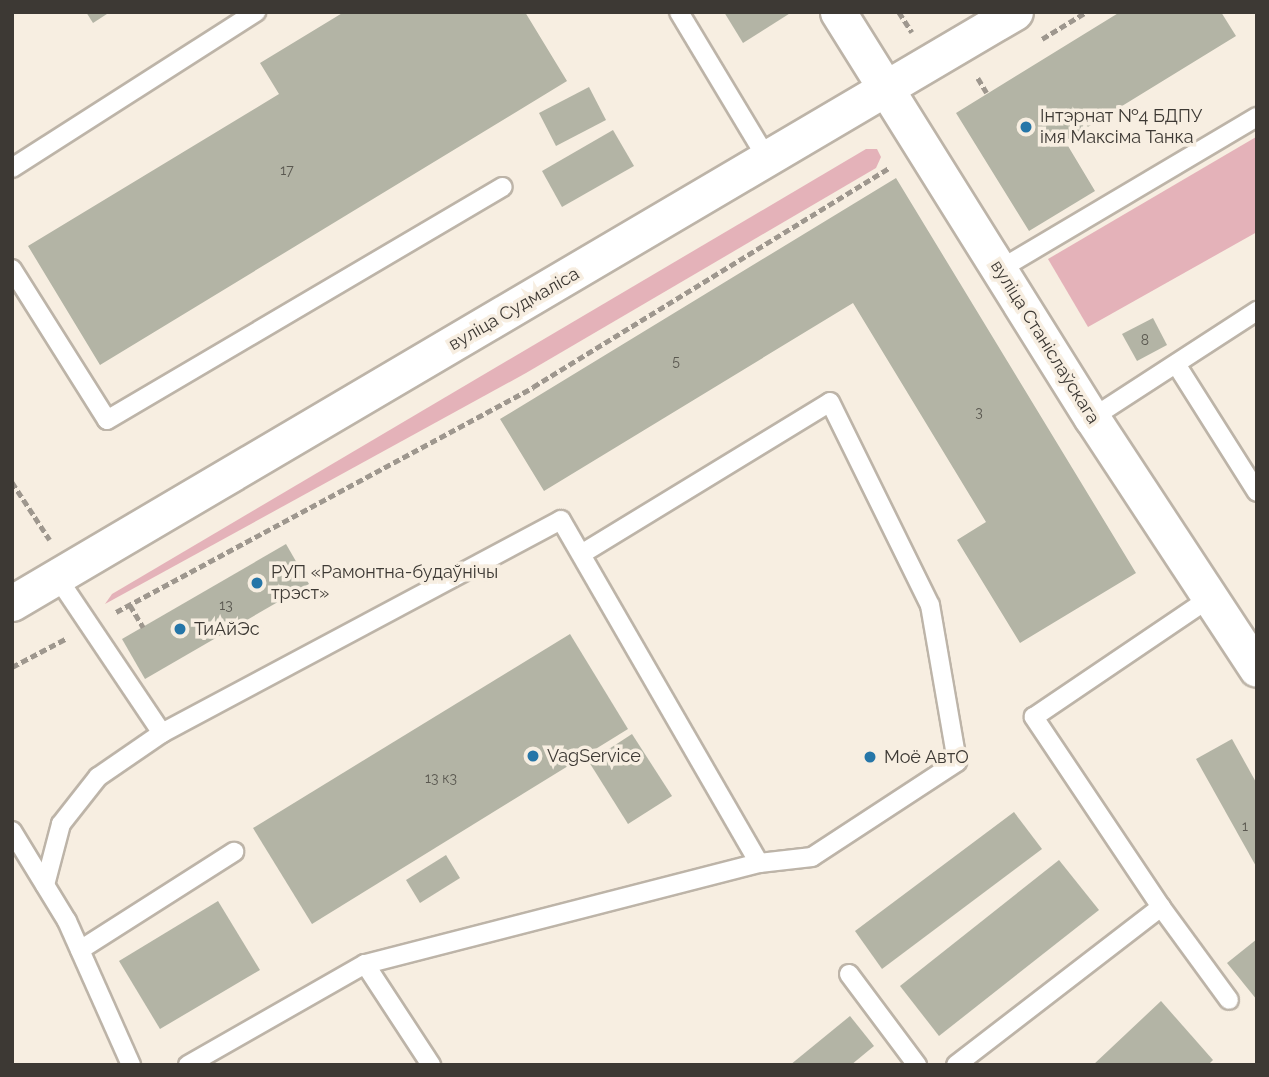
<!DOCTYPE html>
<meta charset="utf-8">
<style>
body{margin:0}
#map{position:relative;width:1269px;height:1077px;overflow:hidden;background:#f7eee1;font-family:Raleway,sans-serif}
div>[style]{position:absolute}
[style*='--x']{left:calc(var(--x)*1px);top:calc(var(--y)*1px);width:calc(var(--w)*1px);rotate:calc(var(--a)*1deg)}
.green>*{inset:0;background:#e4b2b9}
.building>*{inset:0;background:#b3b4a5}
.path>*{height:4.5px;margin-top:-2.25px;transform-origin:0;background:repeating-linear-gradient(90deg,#9e978e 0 7px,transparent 0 10.5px)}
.roads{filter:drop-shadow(2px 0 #bdb4a8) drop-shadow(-2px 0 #bdb4a8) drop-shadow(0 2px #bdb4a8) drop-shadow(0 -2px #bdb4a8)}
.lane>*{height:18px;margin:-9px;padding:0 9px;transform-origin:9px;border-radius:9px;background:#fff}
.street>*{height:35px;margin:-17.5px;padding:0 17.5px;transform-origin:17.5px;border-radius:17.5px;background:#fff}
.dots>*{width:19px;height:19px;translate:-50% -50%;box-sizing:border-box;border:4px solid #f7eee1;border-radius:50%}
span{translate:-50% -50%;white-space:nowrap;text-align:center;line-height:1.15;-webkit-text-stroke:7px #f7eee1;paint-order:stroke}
.number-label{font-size:14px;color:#5a5850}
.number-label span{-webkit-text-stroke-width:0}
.poi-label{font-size:18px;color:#3d3934}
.left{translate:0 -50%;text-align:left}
.street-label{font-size:18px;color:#3d3934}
.frame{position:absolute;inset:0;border:14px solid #3d3934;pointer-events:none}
</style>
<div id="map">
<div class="green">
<div style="clip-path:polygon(1256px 137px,1257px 232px,1088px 327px,1048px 259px)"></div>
<div style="clip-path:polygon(866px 149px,877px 149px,881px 157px,876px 168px,526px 373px,105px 604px,112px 594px)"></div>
</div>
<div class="building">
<div style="clip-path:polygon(86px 12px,110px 12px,93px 23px)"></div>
<div style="clip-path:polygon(344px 12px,525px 12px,567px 81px,100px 365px,28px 246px,279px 94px,260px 63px)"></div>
<div style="clip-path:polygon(724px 12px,792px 12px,743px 43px)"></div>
<div style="clip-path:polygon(1120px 12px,1221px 12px,1236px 36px,1065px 141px,1095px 191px,1029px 231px,956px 113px)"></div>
<div style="clip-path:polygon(589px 87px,606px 120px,556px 146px,539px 113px)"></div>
<div style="clip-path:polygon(613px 130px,634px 166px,562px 207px,542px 171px)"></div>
<div style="clip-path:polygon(896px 178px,1136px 573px,1020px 643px,957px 540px,986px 522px,853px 303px,544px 491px,500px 419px)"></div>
<div style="clip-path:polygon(1153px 318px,1167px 345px,1137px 361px,1122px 334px)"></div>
<div style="clip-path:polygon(286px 544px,309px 584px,145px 679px,122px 639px)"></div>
<div style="clip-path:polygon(570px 634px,628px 729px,312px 924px,253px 828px)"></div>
<div style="clip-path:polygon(632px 734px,672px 796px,628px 824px,589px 762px)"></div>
<div style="clip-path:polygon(1232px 739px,1257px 784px,1257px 868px,1196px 759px)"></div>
<div style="clip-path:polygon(1014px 812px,1042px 849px,882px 969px,855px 931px)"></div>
<div style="clip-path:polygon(446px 855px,460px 878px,420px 903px,406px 880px)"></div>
<div style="clip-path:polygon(1059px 860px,1099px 910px,939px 1036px,900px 986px)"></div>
<div style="clip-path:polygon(218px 901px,260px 970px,160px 1029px,119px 961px)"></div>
<div style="clip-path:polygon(1257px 939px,1257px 1000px,1227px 963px)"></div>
<div style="clip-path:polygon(1161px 1001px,1213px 1060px,1208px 1065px,1093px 1065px)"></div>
<div style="clip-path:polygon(850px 1016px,874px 1046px,851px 1065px,790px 1065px)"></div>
</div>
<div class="path">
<div style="--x:899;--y:12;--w:24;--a:57"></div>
<div style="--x:1042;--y:39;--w:52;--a:-31.5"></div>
<div style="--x:978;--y:78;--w:17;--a:59"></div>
<div style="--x:12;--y:482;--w:69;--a:56.8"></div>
<div style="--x:130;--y:605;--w:26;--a:59"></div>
<div style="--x:116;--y:612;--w:474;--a:-28.3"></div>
<div style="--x:533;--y:387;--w:419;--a:-31.6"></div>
<div style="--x:12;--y:667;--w:60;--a:-27.8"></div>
</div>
<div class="roads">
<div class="lane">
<div style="--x:679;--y:12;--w:173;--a:59"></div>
<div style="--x:12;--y:168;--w:290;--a:-32.6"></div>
<div style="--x:12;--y:269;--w:178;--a:57.8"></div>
<div style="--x:107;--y:420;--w:459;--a:-30.5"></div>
<div style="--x:999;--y:270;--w:300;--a:-30.7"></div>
<div style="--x:1176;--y:364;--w:151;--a:57.7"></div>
<div style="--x:1092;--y:418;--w:197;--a:-33"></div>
<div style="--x:583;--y:553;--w:289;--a:-31.4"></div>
<div style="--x:830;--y:402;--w:226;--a:63.8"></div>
<div style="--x:930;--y:605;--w:159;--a:80.2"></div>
<div style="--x:957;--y:762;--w:173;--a:146.8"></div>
<div style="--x:812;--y:857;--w:53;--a:173.5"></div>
<div style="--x:57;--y:577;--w:188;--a:56.1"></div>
<div style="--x:12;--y:831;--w:105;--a:58.6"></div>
<div style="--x:67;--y:921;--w:158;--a:66"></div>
<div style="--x:45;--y:885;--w:63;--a:-75.3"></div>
<div style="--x:61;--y:824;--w:60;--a:-51.8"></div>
<div style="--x:98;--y:777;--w:78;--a:-34.5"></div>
<div style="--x:162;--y:733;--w:452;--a:-28.1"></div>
<div style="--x:561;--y:520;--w:396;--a:60"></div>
<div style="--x:759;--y:863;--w:407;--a:165.6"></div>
<div style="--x:1161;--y:907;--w:115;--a:53.8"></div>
<div style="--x:80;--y:950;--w:183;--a:-32.5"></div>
<div style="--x:849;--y:974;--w:114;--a:53.2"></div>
<div style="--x:188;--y:1065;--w:204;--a:-29.7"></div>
<div style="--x:365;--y:964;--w:121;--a:56.8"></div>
<div style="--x:956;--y:1065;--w:259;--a:-37.6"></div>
<div style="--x:1161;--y:907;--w:229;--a:-123.8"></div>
<div style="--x:1034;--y:717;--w:212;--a:-34.1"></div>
</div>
<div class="street">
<div style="--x:838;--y:12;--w:479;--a:58"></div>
<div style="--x:1092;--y:418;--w:300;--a:56.7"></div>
<div style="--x:12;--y:603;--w:1164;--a:-30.51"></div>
</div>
</div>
<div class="dots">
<div style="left:1026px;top:127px;background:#2676a8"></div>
<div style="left:257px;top:583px;background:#2676a8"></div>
<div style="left:180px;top:629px;background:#2676a8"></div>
<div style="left:533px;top:756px;background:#2676a8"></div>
<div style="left:870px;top:757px;background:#2676a8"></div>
</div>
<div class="number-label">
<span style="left:287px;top:170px">17</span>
<span style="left:1145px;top:340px">8</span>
<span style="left:676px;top:361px">5</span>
<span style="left:979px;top:412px">3</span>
<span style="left:226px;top:605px">13</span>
<span style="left:441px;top:778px">13 к3</span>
<span style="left:1245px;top:826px">1</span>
</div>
<div class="poi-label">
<span class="left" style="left:1040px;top:127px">Інтэрнат №4 БДПУ<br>імя Максіма Танка</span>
<span class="left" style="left:271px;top:583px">РУП «Рамонтна-будаўнічы<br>трэст»</span>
<span class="left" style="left:194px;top:629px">ТиАйЭс</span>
<span class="left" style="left:547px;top:756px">VagService</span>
<span class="left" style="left:884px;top:757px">Моё АвтО</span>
</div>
<div class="street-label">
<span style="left:514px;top:309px;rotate:-30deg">вуліца Судмаліса</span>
<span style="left:1045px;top:342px;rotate:58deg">вуліца Станіслаўскага</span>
</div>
<div class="frame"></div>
</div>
